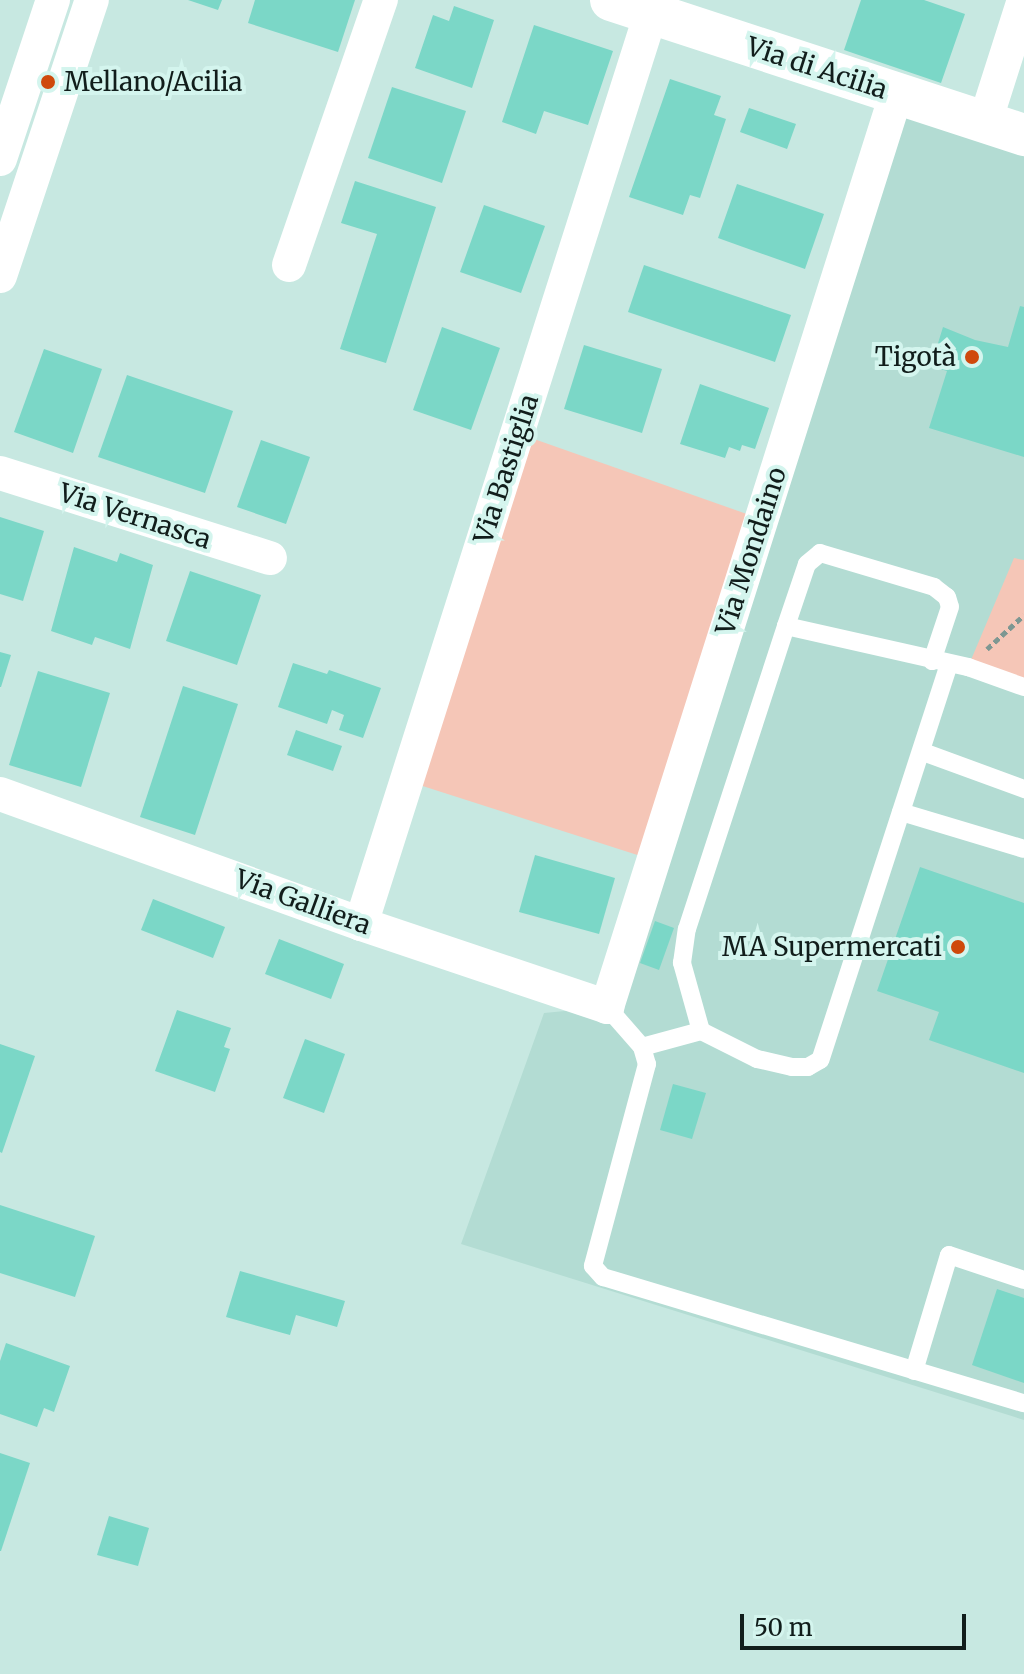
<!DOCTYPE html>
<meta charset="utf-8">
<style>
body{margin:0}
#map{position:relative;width:1024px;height:1674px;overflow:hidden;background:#c7e8e1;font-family:Merriweather,serif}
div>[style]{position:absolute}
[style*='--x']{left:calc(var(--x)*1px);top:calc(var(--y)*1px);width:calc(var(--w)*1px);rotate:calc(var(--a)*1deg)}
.built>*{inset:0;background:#b3dcd3}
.green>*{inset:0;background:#f5c6b7}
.building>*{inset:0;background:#7bd7c7}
.path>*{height:5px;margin-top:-2.5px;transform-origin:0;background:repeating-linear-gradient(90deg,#7e9792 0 6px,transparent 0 10px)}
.service>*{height:18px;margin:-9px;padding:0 9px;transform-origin:9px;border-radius:9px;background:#fff}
.minor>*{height:34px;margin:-17px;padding:0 17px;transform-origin:17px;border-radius:17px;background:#fff}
.tertiary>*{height:42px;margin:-21px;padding:0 21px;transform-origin:21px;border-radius:21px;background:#fff}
.dots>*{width:22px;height:22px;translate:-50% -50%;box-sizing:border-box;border:4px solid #d4f5ee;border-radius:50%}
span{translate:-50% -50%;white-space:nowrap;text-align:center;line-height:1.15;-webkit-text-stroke:8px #d4f5ee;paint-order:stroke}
.street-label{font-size:26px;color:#111d1b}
.poi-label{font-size:26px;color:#111d1b}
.left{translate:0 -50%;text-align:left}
.right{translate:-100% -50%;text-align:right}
.scale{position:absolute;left:740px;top:1614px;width:226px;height:36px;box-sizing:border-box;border:4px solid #111d1b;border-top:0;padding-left:10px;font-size:24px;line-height:28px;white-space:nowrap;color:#111d1b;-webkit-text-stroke:6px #d4f5ee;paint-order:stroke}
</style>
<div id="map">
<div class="built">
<div style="clip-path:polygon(896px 95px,1024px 137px,1024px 1420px,461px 1244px,544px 1013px,607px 1007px)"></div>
</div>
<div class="green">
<div style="clip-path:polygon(517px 433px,761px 519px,653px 860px,407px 781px)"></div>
<div style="clip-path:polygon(1014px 558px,1024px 560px,1024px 687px,968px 667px)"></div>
</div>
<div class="building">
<div style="clip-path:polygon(188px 0,222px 0,218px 10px)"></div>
<div style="clip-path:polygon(255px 0,355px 0,338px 52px,248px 23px)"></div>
<div style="clip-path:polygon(861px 0,924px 0,965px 14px,941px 83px,844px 50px)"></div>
<div style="clip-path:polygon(454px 6px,494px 20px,472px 88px,415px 68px,433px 15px,449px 21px)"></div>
<div style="clip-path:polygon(534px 25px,613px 51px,588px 125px,544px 111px,536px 134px,502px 122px)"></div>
<div style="clip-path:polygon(670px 79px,721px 96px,714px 115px,726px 119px,700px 198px,690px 195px,683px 215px,629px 197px)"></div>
<div style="clip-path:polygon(392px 87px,466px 111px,442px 183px,368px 158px)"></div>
<div style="clip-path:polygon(749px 108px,796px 124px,787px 149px,740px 132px)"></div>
<div style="clip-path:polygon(355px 181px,436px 207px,386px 363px,340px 349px,377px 234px,341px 223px)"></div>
<div style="clip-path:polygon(737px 184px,824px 214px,805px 269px,718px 238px)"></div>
<div style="clip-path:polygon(484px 205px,545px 226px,521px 293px,460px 272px)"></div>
<div style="clip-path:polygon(644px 265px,791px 315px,775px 362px,628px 312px)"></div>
<div style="clip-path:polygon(1020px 306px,1024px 307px,1024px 457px,929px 428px,947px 371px,931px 366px,943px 327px,975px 340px,1008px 347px)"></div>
<div style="clip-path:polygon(442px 327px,500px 348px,471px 430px,413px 410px)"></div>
<div style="clip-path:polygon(584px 345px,662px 369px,642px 433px,564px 409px)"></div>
<div style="clip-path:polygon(44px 349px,102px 369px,73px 453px,14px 432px)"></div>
<div style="clip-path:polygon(127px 375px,233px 411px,205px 493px,98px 457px)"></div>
<div style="clip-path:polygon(700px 384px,769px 408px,755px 449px,742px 445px,740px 451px,729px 447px,725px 458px,680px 444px)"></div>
<div style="clip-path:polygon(261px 440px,310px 457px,286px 524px,237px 507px)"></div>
<div style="clip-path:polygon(0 517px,44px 531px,23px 601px,0 594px)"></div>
<div style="clip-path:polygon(74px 547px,117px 562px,120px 553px,153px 565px,130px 649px,95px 637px,92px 645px,51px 631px)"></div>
<div style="clip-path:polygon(190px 571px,261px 595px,237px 665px,166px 641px)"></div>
<div style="clip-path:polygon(0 652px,11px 655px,1px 687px,0 687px)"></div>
<div style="clip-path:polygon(293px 663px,327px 674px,329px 670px,381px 688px,363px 738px,339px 730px,344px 715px,332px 710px,327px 724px,278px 707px)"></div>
<div style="clip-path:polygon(38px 671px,110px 693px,81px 787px,9px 765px)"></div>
<div style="clip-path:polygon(183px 686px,238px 704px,195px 835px,140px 817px)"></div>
<div style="clip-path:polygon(296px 730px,342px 746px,333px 771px,287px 755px)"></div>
<div style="clip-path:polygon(535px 855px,615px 878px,599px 934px,519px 912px)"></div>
<div style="clip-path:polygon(920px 867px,1024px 903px,1024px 1073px,929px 1040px,939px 1012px,877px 991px)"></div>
<div style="clip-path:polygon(153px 899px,225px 927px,213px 958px,141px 930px)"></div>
<div style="clip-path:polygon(655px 921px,674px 928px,659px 970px,640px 963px)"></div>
<div style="clip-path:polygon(279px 939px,344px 964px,331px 999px,265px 974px)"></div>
<div style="clip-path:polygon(177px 1010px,231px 1028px,224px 1047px,230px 1049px,215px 1092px,155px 1071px)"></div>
<div style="clip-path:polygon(305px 1039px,345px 1054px,324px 1113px,283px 1098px)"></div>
<div style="clip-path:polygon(0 1044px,35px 1056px,2px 1153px,0 1152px)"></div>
<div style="clip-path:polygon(673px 1084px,706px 1093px,692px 1139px,660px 1130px)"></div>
<div style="clip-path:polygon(0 1205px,95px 1236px,75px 1297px,0 1273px)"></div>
<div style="clip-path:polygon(240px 1271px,345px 1301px,337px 1327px,296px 1315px,290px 1335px,226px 1317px)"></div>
<div style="clip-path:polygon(997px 1289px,1024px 1298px,1024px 1383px,972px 1365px)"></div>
<div style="clip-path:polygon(6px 1343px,70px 1366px,54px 1412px,44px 1408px,37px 1427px,0 1414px,0 1361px)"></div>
<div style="clip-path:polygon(0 1453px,30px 1463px,1px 1551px,0 1551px)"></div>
<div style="clip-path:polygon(109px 1516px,149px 1528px,138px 1566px,97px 1555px)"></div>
</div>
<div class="path">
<div style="--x:987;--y:649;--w:50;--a:-42.6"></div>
</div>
<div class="service">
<div style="--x:786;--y:626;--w:65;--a:-71.3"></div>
<div style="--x:807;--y:564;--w:17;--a:-40"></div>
<div style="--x:820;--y:553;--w:119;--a:16.6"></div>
<div style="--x:934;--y:587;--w:16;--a:38"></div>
<div style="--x:947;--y:597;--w:10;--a:73"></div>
<div style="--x:950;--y:607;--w:57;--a:108.4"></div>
<div style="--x:949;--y:664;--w:416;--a:108"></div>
<div style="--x:820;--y:1060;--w:14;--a:150"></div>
<div style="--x:808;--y:1067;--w:16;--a:180"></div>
<div style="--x:792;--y:1067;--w:36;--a:-167"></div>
<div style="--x:757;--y:1059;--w:63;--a:-153.4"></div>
<div style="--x:701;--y:1031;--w:71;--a:-105.6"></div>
<div style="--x:682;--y:963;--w:34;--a:-82"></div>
<div style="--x:687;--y:929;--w:319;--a:-71.9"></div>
<div style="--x:786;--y:626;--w:187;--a:12.7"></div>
<div style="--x:968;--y:667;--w:59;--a:19.7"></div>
<div style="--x:923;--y:752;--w:108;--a:20.1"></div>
<div style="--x:901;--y:812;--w:128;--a:16.7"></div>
<div style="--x:607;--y:1007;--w:53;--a:48.8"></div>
<div style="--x:642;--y:1047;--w:18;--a:74"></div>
<div style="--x:647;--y:1064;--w:209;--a:105"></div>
<div style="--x:593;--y:1266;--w:15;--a:48"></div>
<div style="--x:603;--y:1277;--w:439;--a:16.7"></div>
<div style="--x:642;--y:1047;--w:61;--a:-15.2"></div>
<div style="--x:914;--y:1371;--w:121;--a:-73.2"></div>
<div style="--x:949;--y:1255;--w:79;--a:18.4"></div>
</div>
<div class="minor">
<div style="--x:985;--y:122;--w:128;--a:-72.3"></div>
<div style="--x:0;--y:159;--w:168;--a:-71.6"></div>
<div style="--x:289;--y:265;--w:281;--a:-70.9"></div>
<div style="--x:0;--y:276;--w:291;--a:-71.6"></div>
<div style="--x:0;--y:473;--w:283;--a:17.5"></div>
<div style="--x:0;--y:794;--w:384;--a:19.8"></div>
<div style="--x:361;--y:924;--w:260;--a:18.6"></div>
<div style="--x:607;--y:1007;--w:957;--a:-72.42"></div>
<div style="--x:361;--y:924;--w:956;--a:-72.34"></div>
</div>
<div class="tertiary">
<div style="--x:611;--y:0;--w:435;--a:18.1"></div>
</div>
<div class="dots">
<div style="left:48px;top:82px;background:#cf490c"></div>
<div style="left:972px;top:357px;background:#cf490c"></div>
<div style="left:958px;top:947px;background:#cf490c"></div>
</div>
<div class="street-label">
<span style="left:817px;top:68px;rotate:18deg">Via di Acilia</span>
<span style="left:506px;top:469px;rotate:-72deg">Via Bastiglia</span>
<span style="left:135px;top:516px;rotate:18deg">Via Vernasca</span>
<span style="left:751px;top:551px;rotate:-72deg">Via Mondaino</span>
<span style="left:303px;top:902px;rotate:20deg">Via Galliera</span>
</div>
<div class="poi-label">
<span class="left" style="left:64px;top:82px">Mellano/Acilia</span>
<span class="right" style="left:956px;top:357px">Tigotà</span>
<span class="right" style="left:942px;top:947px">MA Supermercati</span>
</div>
<div class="scale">50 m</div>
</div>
